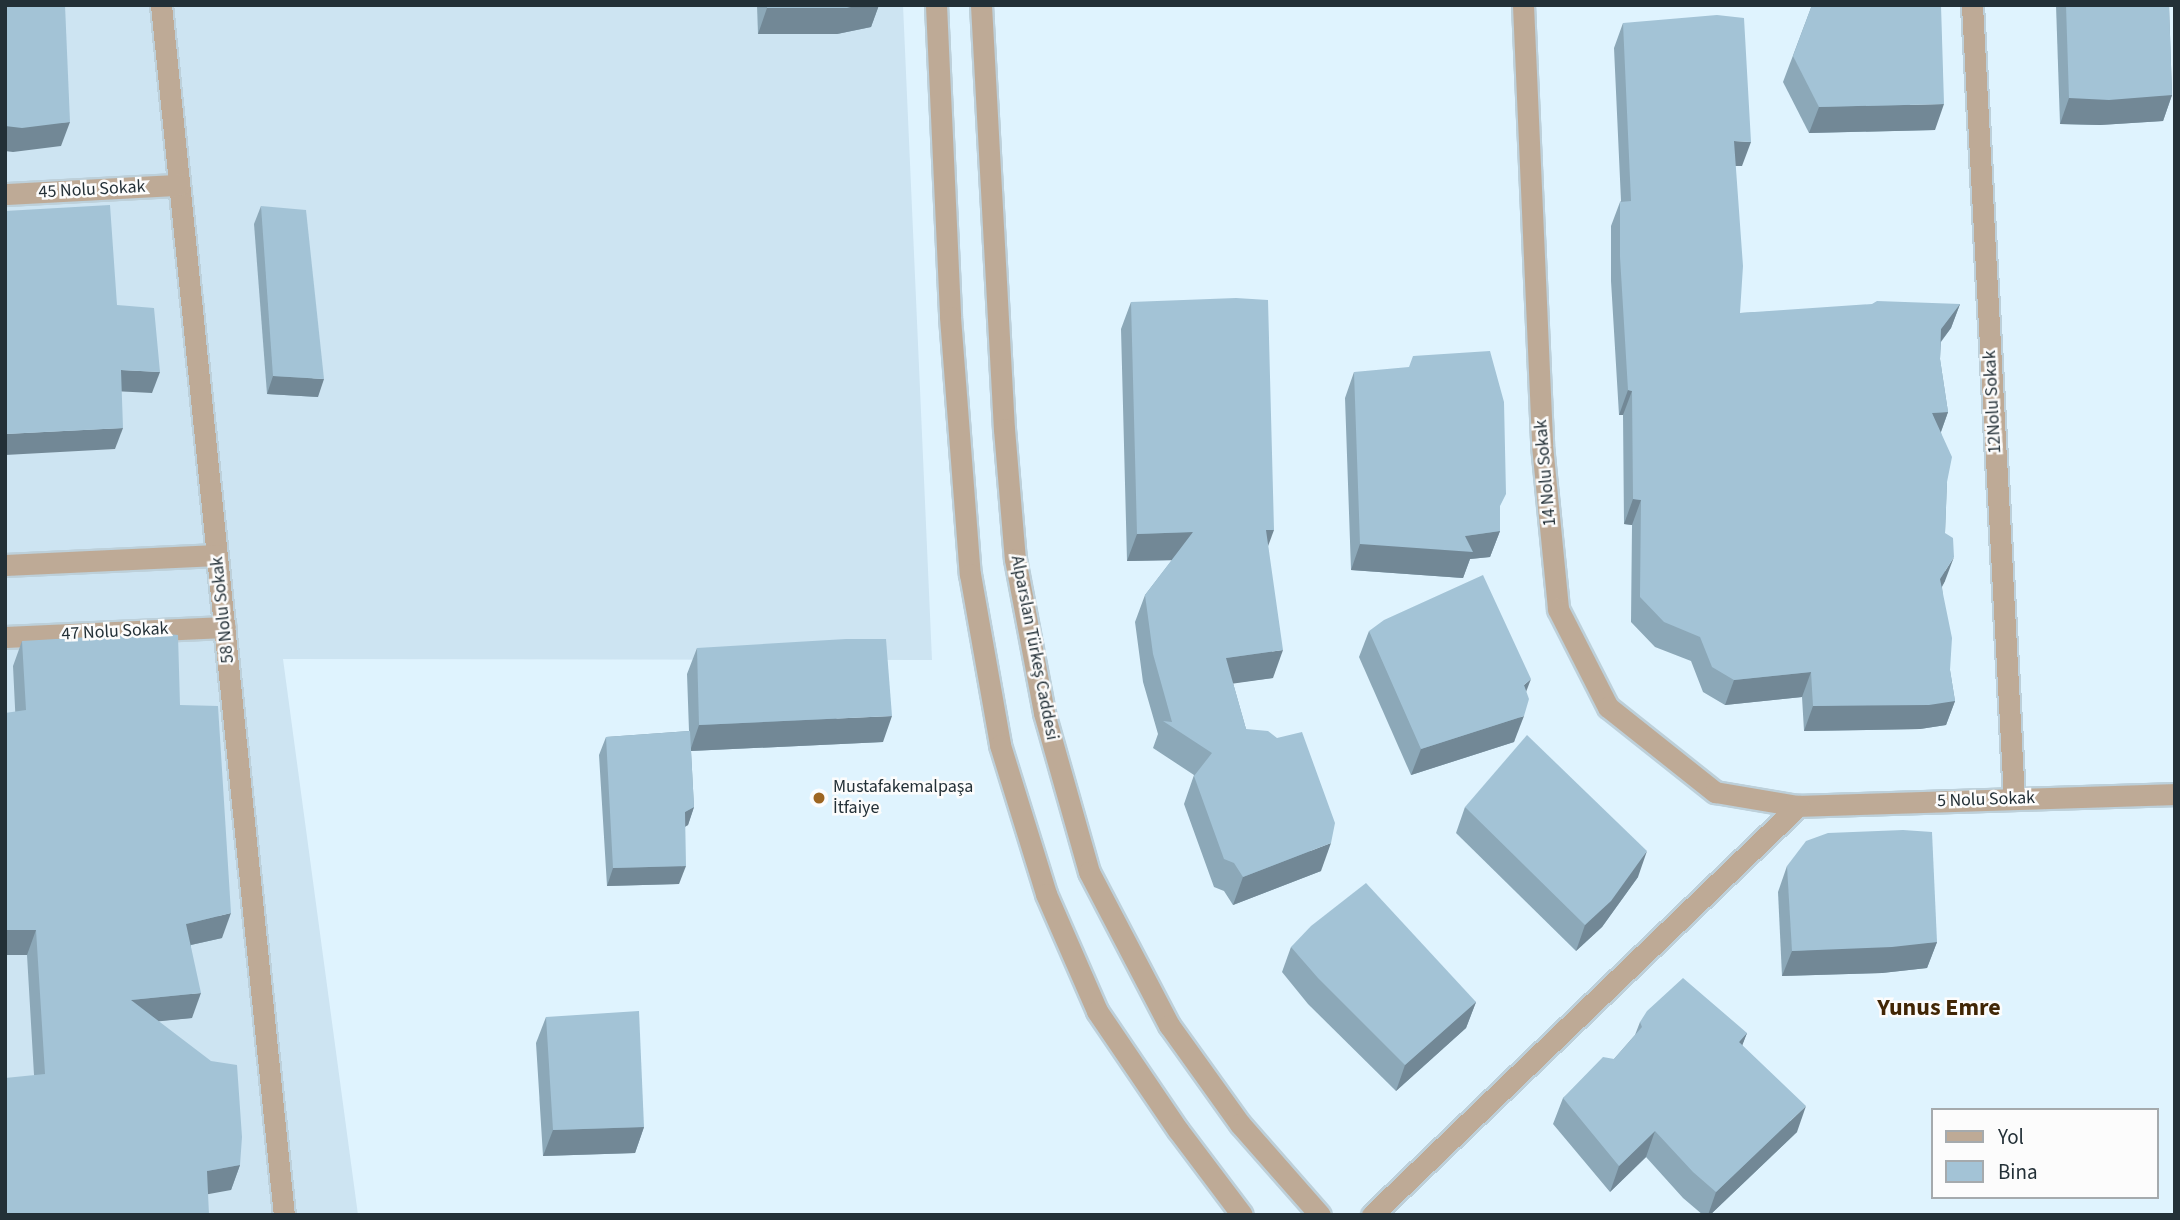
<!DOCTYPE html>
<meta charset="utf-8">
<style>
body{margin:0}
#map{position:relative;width:2180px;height:1220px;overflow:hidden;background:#dff3fe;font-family:"Source Sans 3",sans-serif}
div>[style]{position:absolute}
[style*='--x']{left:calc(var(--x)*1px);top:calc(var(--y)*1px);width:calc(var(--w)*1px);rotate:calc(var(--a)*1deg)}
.built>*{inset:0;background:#cde4f2}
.roads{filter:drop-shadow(2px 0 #bdd0da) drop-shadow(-2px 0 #bdd0da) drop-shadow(0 2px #bdd0da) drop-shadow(0 -2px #bdd0da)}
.minor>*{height:21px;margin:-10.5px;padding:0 10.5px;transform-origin:10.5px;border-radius:10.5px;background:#beaa96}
.tertiary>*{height:21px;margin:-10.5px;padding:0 10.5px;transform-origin:10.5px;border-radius:10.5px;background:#beaa96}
.wall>*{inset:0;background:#8ca8b8}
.shaded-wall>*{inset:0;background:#728896}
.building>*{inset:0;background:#a3c3d6}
.dots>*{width:19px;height:19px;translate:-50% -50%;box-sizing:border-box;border:4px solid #fcfcfc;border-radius:50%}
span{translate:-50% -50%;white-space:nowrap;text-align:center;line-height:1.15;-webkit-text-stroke:5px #fcfcfc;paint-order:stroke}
.street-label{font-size:18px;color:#233037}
.poi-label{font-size:18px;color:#233037}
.left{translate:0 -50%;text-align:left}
.district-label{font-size:24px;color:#412605;font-weight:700}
.frame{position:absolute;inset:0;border:7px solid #233037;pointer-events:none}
.legend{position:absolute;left:1931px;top:1108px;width:228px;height:91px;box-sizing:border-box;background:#fcfcfc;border:2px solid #a5aaad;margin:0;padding:9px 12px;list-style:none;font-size:21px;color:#233037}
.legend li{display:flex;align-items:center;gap:14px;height:35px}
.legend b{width:35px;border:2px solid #a5aaad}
</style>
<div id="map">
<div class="built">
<div style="clip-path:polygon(5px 5px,903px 5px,932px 660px,283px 659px,358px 1215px,5px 1215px)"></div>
</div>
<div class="roads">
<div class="minor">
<div style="--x:161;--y:5;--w:1216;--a:84.2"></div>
<div style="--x:1523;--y:5;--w:440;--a:87.5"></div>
<div style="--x:1542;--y:445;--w:165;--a:84.4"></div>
<div style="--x:1558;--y:609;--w:110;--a:63"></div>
<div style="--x:1608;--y:707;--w:137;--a:38.5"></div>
<div style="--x:1715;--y:792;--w:84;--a:9.6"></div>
<div style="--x:1798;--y:806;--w:377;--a:-1.8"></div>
<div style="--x:1972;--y:5;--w:795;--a:86.97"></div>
<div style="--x:5;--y:194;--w:174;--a:-3"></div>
<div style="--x:5;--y:565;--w:212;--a:-2.7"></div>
<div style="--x:5;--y:637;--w:220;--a:-2.6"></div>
<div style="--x:1372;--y:1215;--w:591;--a:-43.83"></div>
</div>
<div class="tertiary">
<div style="--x:936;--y:5;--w:312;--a:87.4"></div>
<div style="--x:950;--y:317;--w:258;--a:85.6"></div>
<div style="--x:970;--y:574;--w:174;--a:80"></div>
<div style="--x:1000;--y:745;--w:156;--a:72.8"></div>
<div style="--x:1046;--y:894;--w:128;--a:66.4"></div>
<div style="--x:1097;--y:1011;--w:144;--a:55.8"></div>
<div style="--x:1178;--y:1130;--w:106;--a:53"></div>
<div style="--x:981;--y:5;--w:425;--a:86.9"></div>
<div style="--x:1004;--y:429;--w:130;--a:85.2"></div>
<div style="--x:1015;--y:559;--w:157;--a:79.3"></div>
<div style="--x:1044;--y:713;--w:165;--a:74.2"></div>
<div style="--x:1089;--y:872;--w:173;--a:62.4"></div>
<div style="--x:1169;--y:1025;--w:122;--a:54.4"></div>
<div style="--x:1240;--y:1124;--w:121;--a:48.7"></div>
</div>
</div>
<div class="wall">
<div style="clip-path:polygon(757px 5px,879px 5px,871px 27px,837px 34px,758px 34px)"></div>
<div style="clip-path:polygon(1812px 5px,1935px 130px,1809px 133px,1783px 82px)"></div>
<div style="clip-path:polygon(2056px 5px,2169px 5px,2172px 95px,2163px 121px,2100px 125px,2060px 124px)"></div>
<div style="clip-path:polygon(1623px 23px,1742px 166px,1735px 166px,1740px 313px,1960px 304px,1951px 328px,1941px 342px,1940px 359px,1948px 412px,1941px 432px,1947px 482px,1945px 533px,1945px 581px,1942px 587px,1950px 670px,1955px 701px,1946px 725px,1920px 729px,1804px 731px,1802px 697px,1725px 705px,1703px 692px,1691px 661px,1655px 647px,1631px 622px,1632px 525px,1624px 524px,1623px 415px,1619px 415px,1611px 281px,1611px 226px,1620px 202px,1621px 201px,1614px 48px)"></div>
<div style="clip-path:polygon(261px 206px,318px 397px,267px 394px,254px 224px)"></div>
<div style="clip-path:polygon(1131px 302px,1268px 547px,1273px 678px,1233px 683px,1246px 729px,1321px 871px,1233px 905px,1224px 891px,1214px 887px,1184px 804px,1194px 775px,1153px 748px,1158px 734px,1143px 682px,1135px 622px,1145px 595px,1172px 560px,1127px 561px,1121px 329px)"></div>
<div style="clip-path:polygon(1354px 372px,1500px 511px,1500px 531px,1490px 557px,1470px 559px,1463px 578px,1351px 570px,1345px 398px)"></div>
<div style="clip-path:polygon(1369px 631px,1526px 692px,1514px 742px,1411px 775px,1359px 657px)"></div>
<div style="clip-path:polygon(22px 641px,180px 705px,222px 938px,191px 945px,192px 1018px,158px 1021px,240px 1165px,231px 1190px,34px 1075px,27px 955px,13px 666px)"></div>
<div style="clip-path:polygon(697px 648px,883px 742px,691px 751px,694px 807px,688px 825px,685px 827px,679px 884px,607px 886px,599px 755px,606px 737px,689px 731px,687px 674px)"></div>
<div style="clip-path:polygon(1465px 807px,1638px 877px,1602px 927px,1576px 951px,1456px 833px)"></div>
<div style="clip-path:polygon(1787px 866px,1937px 942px,1927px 968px,1882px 973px,1782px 976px,1778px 892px)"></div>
<div style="clip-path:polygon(1291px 947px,1476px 1002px,1466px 1028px,1396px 1091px,1308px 1004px,1282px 972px)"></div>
<div style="clip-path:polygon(546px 1017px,644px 1127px,635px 1153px,543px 1156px,536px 1043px)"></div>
<div style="clip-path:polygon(1640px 1022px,1747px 1033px,1742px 1045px,1797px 1132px,1710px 1215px,1703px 1215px,1683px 1198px,1646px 1157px,1610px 1192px,1553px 1124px,1563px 1098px,1614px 1059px,1635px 1035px)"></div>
</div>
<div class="shaded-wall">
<div style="clip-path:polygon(879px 5px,871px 27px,837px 34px,758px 34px,767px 8px)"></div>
<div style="clip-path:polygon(2172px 95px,2163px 121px,2100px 125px,2060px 124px,2069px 98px)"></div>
<div style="clip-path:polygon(1944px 104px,1935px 130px,1809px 133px,1819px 107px)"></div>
<div style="clip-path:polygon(70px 122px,61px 146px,13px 152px,5px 151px,5px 126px)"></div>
<div style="clip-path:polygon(1734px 141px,1751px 142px,1742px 166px,1725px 166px)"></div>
<div style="clip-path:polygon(1960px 304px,1951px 328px,1932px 353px,1941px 329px)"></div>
<div style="clip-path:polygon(121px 370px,160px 372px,152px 393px,113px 391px)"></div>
<div style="clip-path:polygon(273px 376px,324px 379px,318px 397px,267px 394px)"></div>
<div style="clip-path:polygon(1628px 390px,1632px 391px,1623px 415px,1619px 415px)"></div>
<div style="clip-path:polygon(1948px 412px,1939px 437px,1932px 413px)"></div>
<div style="clip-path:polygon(123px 428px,115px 449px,5px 455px,5px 434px)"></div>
<div style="clip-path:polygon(1633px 499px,1641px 500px,1632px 525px,1624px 524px)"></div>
<div style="clip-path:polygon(1266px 530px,1274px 530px,1264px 557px)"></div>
<div style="clip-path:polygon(1500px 531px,1490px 557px,1470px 559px,1463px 578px,1351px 570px,1360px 544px,1465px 536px)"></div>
<div style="clip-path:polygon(1193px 532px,1183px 560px,1127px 561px,1137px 534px)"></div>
<div style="clip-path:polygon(1954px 557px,1945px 581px,1931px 604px,1940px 579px)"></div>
<div style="clip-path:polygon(1283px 650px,1273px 678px,1216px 686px,1226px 658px)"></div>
<div style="clip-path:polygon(1811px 672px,1802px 697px,1725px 705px,1734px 680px)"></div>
<div style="clip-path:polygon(1531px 679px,1521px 705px,1524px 685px)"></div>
<div style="clip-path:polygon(1955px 701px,1946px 725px,1920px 729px,1804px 731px,1813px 706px)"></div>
<div style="clip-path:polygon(892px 716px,883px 742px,690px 751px,699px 725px)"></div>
<div style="clip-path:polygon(1524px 716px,1514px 742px,1411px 775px,1421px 749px)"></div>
<div style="clip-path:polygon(694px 807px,688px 825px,678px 830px,685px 812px)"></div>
<div style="clip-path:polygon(1331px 843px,1321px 871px,1233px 905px,1243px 877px)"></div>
<div style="clip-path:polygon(1647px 851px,1638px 877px,1602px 927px,1576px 951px,1585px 925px)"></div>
<div style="clip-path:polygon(686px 866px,679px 884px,607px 886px,613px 868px)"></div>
<div style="clip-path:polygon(231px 913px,222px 938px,177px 948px,186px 924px)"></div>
<div style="clip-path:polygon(5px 930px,36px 930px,27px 955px,5px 955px)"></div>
<div style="clip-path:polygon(1937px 942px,1927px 968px,1882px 973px,1782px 976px,1792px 951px)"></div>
<div style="clip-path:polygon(201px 993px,192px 1018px,122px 1025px,131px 1000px)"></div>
<div style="clip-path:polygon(1476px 1002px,1466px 1028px,1396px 1091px,1405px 1065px)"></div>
<div style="clip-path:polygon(1747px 1033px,1737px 1059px,1739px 1042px)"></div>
<div style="clip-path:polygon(1806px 1106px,1797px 1132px,1710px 1215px,1708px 1215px,1716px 1192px)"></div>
<div style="clip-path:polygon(644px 1127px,635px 1153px,543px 1156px,553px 1130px)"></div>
<div style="clip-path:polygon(1655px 1131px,1646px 1157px,1610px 1192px,1619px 1166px)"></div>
<div style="clip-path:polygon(240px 1165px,231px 1190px,198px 1196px,207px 1171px)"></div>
</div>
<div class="building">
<div style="clip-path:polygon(5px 5px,65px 5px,70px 122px,22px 128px,5px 126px)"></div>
<div style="clip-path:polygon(767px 5px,859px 5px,847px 8px,767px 8px)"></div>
<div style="clip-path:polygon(1812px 5px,1941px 5px,1944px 104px,1819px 107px,1793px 56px)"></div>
<div style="clip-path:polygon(2066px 5px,2169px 5px,2172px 95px,2109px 100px,2069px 98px)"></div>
<div style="clip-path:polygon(1717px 15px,1744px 18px,1751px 142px,1734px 141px,1743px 266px,1740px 313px,1872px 304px,1877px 301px,1960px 304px,1941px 329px,1940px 359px,1948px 412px,1932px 413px,1952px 457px,1947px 482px,1945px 533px,1953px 538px,1954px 557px,1940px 579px,1952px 638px,1950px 670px,1955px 701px,1929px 705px,1813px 706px,1811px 672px,1734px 680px,1712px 667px,1700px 637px,1664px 622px,1640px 597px,1641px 500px,1633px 499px,1632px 391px,1628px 390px,1620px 257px,1620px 202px,1631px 201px,1623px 23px)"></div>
<div style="clip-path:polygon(110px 205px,117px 305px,154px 308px,160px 372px,121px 370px,123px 428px,5px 434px,5px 211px)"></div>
<div style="clip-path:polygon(261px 206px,306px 210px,324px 379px,273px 376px)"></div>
<div style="clip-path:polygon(1236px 298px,1268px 300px,1274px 530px,1266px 530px,1283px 650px,1226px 658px,1246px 729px,1268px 731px,1277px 738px,1302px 732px,1335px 823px,1331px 843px,1243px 877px,1234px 863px,1224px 859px,1194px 776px,1212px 753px,1163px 721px,1172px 722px,1153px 654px,1145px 595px,1193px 532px,1137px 534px,1131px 302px)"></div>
<div style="clip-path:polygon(1490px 351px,1504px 402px,1506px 494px,1500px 506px,1500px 531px,1465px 536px,1473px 552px,1360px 544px,1354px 372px,1409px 367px,1413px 356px)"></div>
<div style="clip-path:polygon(1483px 575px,1531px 679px,1524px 685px,1529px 699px,1524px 716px,1421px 749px,1369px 631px,1384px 620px)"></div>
<div style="clip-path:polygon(158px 633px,178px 635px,180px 705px,218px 706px,231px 913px,186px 924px,201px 993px,131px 1000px,211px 1061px,237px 1065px,242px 1137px,240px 1165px,207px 1171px,209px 1215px,5px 1215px,5px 1078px,45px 1074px,36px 930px,5px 930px,5px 713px,26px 710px,22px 641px)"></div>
<div style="clip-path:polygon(846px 639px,886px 639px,892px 716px,699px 725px,697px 648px)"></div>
<div style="clip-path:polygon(690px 731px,694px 807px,685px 812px,686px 866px,613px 868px,606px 737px)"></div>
<div style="clip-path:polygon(1527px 735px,1647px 851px,1611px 901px,1585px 925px,1465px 807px)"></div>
<div style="clip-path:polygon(1903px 830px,1932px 832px,1937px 942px,1892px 947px,1792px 951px,1787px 866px,1806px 841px,1828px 833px)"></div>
<div style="clip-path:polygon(1366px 883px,1476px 1002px,1405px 1065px,1318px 978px,1291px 947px,1311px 926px)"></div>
<div style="clip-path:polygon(1683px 978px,1747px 1033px,1739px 1042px,1806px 1106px,1716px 1192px,1693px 1172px,1655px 1131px,1619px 1166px,1563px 1098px,1603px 1057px,1614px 1059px,1642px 1027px,1640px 1022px,1647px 1011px)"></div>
<div style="clip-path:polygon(639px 1011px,644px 1127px,553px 1130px,546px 1017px)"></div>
</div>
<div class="dots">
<div style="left:819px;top:798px;background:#9d6521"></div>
</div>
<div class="street-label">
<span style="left:92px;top:190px;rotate:-3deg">45 Nolu Sokak</span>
<span style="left:1993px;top:402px;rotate:-93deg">12Nolu Sokak</span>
<span style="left:1546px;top:473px;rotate:-95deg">14 Nolu Sokak</span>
<span style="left:223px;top:610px;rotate:-96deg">58 Nolu Sokak</span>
<span style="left:115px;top:632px;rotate:-3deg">47 Nolu Sokak</span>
<span style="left:1034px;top:648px;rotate:79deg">Alparslan Türkeş Caddesi</span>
<span style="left:1986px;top:800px;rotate:-2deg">5 Nolu Sokak</span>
</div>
<div class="poi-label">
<span class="left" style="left:833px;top:798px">Mustafakemalpaşa<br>İtfaiye</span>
</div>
<div class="district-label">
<span style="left:1939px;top:1008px">Yunus Emre</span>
</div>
<div class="frame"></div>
<ul class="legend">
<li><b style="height:9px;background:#beaa96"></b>Yol</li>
<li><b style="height:19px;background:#a3c3d6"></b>Bina</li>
</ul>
</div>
